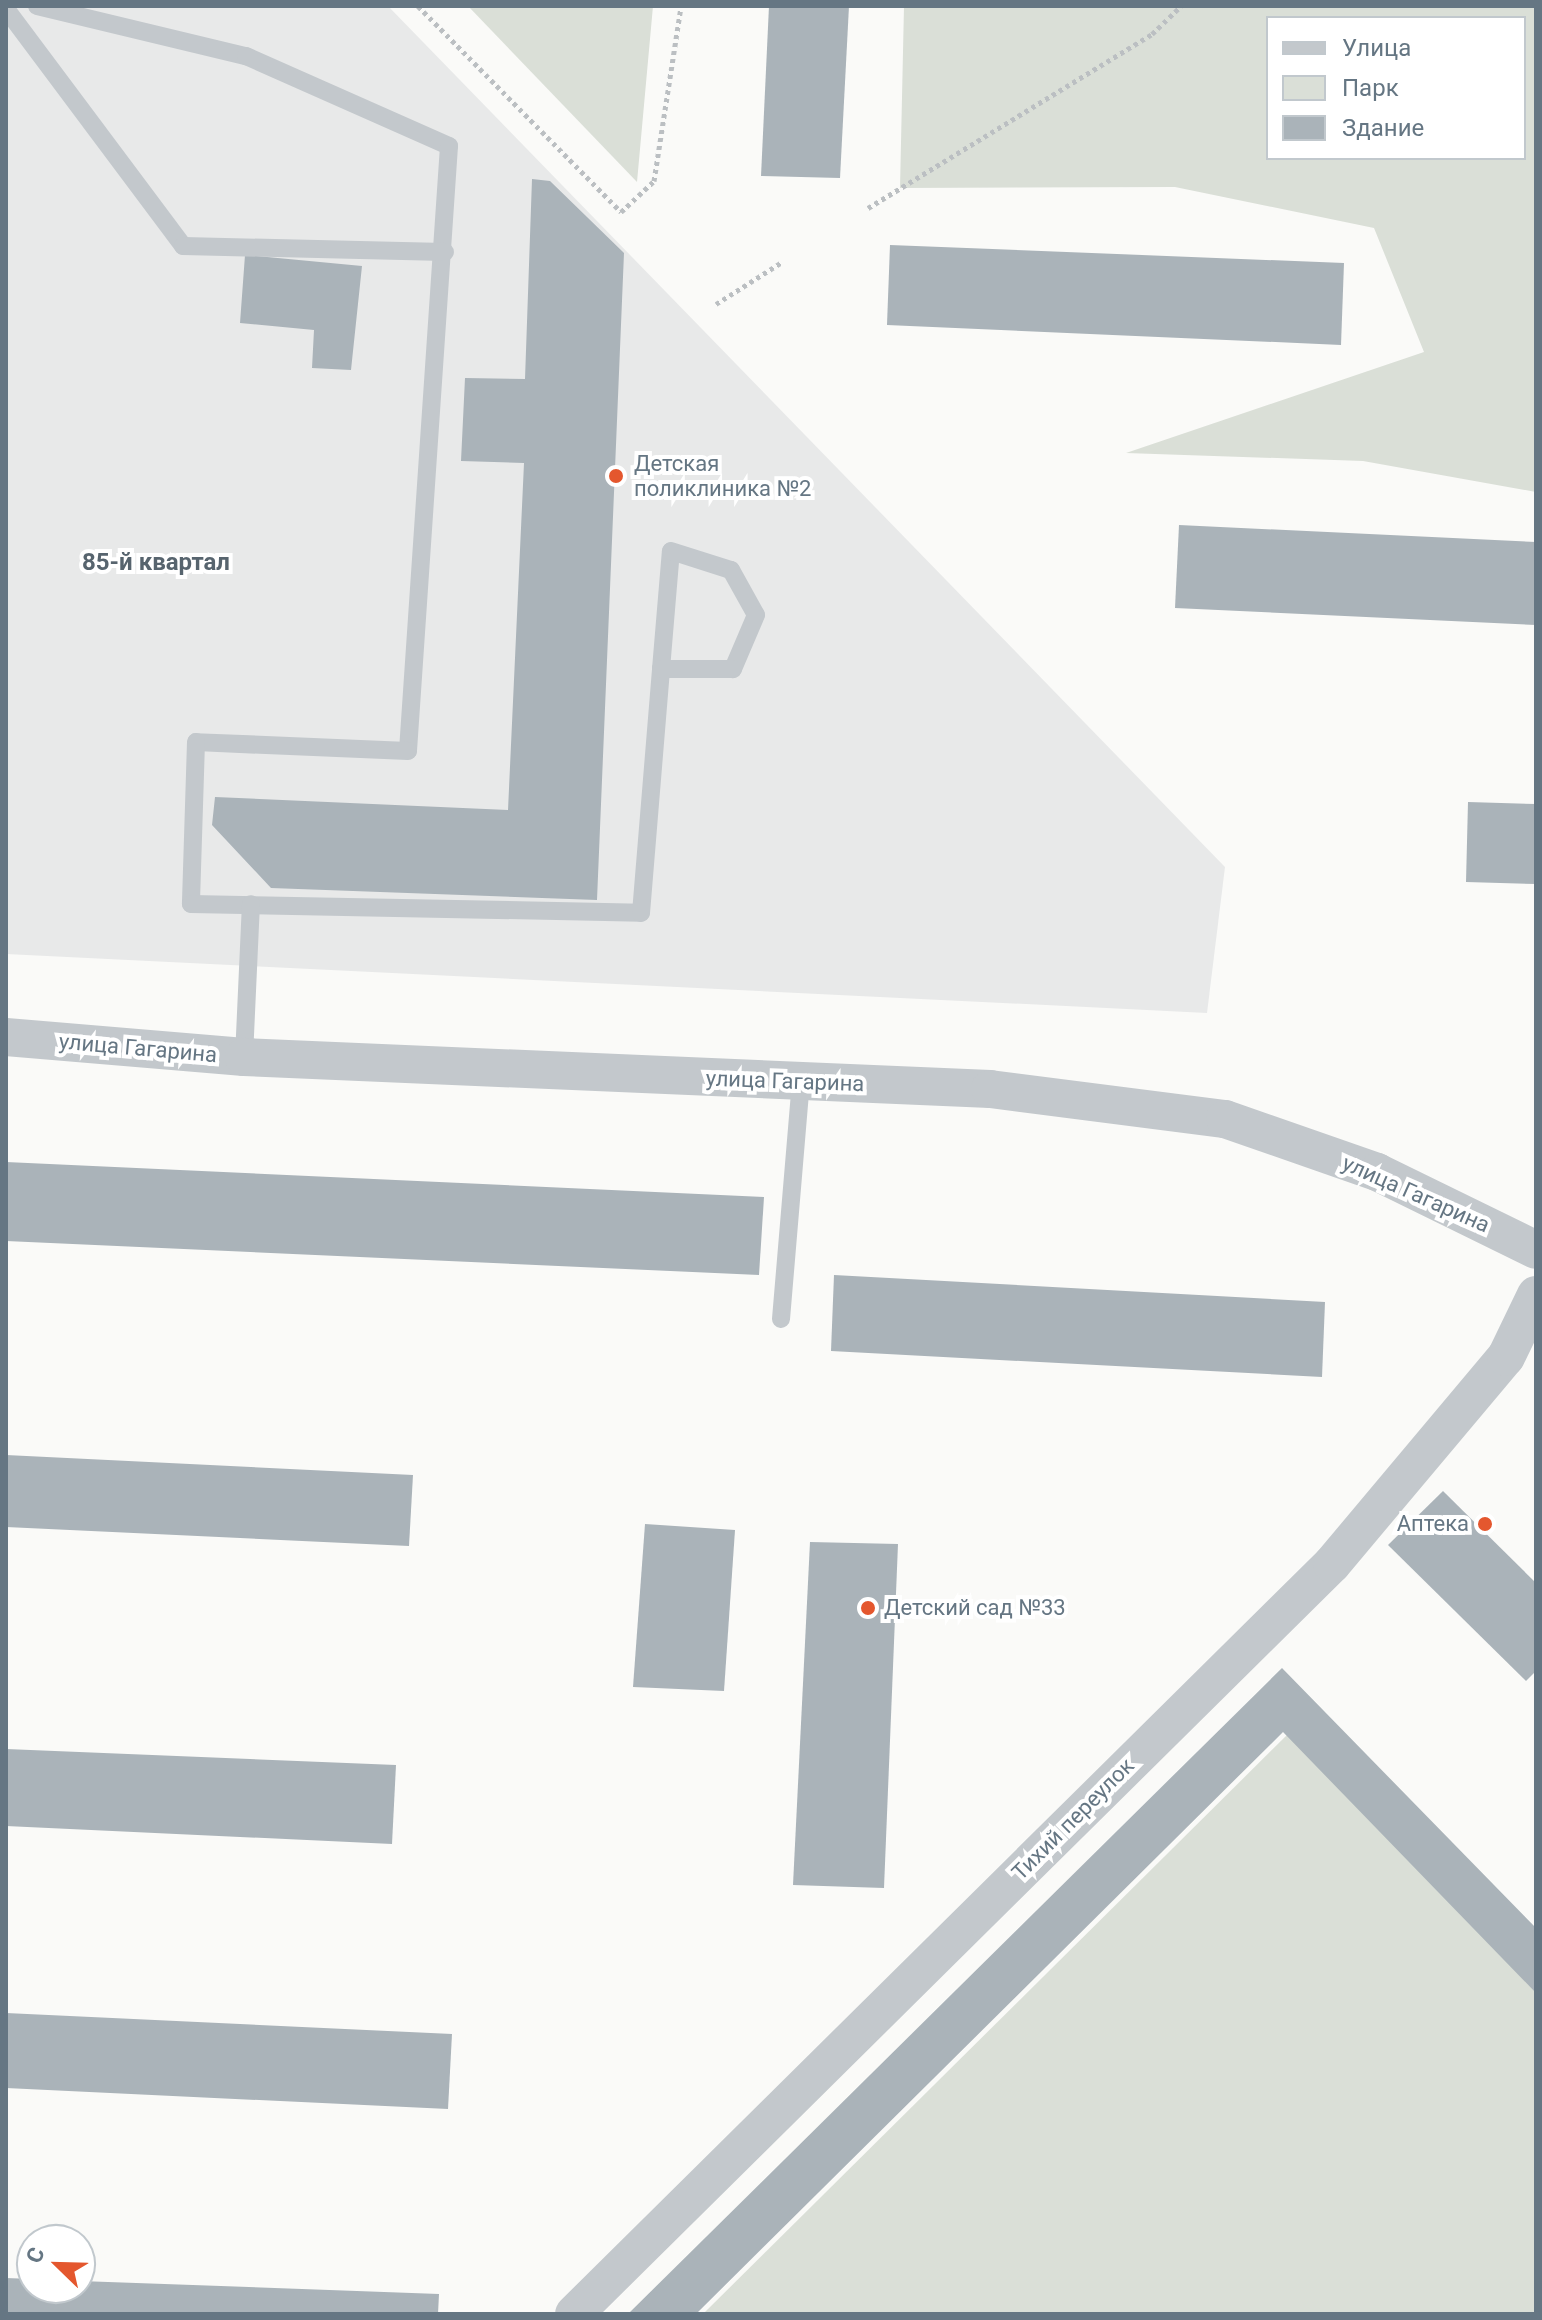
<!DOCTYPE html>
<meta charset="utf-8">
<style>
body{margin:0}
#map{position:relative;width:1542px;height:2320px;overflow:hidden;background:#fafaf8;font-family:Roboto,sans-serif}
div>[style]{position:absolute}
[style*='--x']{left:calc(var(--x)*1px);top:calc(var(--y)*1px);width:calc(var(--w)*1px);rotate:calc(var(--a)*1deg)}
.built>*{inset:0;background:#e8e9e9}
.green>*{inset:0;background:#dadfd7}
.building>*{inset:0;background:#aab3b9}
.path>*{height:5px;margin-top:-2.5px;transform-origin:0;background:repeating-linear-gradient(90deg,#bbbfc2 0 4px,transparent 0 8px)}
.service>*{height:18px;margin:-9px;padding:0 9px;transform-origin:9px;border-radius:9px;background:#c3c8cc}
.minor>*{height:38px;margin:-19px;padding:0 19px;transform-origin:19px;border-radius:19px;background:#c3c8cc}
.dots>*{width:22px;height:22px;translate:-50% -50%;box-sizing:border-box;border:4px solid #fff;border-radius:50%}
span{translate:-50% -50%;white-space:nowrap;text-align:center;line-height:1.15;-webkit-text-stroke:8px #fff;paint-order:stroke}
.poi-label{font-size:22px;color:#657683}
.left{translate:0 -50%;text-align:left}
.right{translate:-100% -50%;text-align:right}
.street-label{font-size:22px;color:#657683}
.neighbourhood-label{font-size:24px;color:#57646e;font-weight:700}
.frame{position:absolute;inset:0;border:8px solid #657683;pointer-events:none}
.legend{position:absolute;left:1266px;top:16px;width:260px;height:144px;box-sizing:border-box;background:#fff;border:2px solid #c1c8cd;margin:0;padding:10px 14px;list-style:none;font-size:24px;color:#657683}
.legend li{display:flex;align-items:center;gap:16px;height:40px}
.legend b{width:40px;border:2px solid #c1c8cd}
.north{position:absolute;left:16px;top:2224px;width:80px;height:80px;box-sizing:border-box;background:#fff;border:2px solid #c1c8cd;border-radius:50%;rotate:293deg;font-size:22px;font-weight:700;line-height:32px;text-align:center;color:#657683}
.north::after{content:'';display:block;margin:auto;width:28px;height:36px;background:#e4572e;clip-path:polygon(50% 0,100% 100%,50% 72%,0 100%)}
</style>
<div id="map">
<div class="built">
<div style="clip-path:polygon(6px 6px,388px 6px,1225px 867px,1207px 1013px,6px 954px)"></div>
</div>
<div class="green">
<div style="clip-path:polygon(468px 6px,653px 6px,637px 182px)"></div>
<div style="clip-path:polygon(evenodd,904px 6px,1536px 6px,1536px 492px,1363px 461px,1126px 453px,1424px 352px,1374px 228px,1175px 187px,900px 188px,904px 6px,1268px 18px,1524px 18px,1524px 158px,1268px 158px,1268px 18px)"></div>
<div style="clip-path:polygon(1288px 1734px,1536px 1990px,1536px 2314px,703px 2314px)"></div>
</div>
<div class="building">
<div style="clip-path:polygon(769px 6px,849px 6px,840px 178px,761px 176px)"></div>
<div style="clip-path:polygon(532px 179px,550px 181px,624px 253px,597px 900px,271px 888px,212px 825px,215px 797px,508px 810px,524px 463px,461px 461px,465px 378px,525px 379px)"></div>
<div style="clip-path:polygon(890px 245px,1344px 263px,1341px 345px,887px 325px)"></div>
<div style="clip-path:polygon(245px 255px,362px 266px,351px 370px,312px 368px,314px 330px,240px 323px)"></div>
<div style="clip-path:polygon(1179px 525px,1536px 542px,1536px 625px,1175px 608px)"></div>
<div style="clip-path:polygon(1468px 802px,1536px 804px,1536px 884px,1466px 882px)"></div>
<div style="clip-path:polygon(6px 1162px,764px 1197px,759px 1275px,6px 1241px)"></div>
<div style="clip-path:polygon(834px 1275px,1325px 1302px,1322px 1377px,831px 1351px)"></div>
<div style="clip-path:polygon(6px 1455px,413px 1475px,409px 1546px,6px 1527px)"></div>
<div style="clip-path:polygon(1443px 1491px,1536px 1583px,1536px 1671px,1526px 1681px,1388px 1545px)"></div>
<div style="clip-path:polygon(645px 1524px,735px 1530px,724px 1691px,633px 1687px)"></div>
<div style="clip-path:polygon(810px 1542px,898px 1544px,884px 1888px,793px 1885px)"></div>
<div style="clip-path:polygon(1282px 1668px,1536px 1928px,1536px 1993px,1283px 1732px,696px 2314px,628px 2314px)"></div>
<div style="clip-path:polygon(6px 1749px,396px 1765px,392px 1844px,6px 1826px)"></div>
<div style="clip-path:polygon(6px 2013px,452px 2034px,448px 2109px,6px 2088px)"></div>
<div style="clip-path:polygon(6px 2278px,32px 2279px,32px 2288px,80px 2288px,80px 2281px,439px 2294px,438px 2314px,6px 2314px)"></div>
</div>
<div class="path">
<div style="--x:418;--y:6;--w:289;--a:45.4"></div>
<div style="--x:621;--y:212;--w:45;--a:-43.2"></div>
<div style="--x:654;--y:181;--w:177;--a:-81.2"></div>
<div style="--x:868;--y:208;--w:333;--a:-31.5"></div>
<div style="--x:1152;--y:34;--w:40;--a:-44"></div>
<div style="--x:716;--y:304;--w:78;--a:-32.5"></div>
</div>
<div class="service">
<div style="--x:37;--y:6;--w:215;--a:13.5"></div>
<div style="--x:246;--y:56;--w:222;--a:23.9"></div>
<div style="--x:449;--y:146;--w:606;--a:93.88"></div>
<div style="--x:408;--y:751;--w:212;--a:-177.6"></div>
<div style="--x:196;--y:742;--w:162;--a:91.8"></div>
<div style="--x:191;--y:904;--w:450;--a:1.1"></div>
<div style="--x:641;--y:913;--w:245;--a:-85.3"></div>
<div style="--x:661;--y:669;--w:118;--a:-85.2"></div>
<div style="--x:671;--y:551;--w:63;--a:17.6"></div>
<div style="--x:731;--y:570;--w:51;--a:60.9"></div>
<div style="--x:756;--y:615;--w:59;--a:113.1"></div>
<div style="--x:733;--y:669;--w:72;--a:180"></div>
<div style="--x:6;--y:9;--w:296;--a:53.2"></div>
<div style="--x:183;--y:246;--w:262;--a:1.3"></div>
<div style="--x:244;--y:1057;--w:153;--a:-87.4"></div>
<div style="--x:781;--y:1319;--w:238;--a:-85.2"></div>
</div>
<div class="minor">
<div style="--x:6;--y:1037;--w:239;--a:4.8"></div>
<div style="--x:244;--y:1057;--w:747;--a:2.46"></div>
<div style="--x:990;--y:1089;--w:237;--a:7.3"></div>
<div style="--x:1225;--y:1119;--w:161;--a:19.2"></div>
<div style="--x:1377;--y:1172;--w:177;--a:26.1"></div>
<div style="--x:574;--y:2314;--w:1066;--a:-44.7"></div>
<div style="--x:1332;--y:1564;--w:270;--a:-50"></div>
<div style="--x:1506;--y:1357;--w:69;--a:-64.2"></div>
</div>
<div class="dots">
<div style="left:616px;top:476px;background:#e4572e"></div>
<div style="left:1485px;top:1524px;background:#e4572e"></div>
<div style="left:868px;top:1608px;background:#e4572e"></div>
</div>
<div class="poi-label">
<span class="left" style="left:634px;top:476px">Детская<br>поликлиника №2</span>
<span class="right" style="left:1469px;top:1524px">Аптека</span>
<span class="left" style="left:884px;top:1608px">Детский сад №33</span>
</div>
<div class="street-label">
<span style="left:138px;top:1048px;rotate:5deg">улица Гагарина</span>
<span style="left:785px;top:1081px;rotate:2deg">улица Гагарина</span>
<span style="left:1416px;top:1194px;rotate:24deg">улица Гагарина</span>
<span style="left:1073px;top:1819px;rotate:-45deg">Тихий переулок</span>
</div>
<div class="neighbourhood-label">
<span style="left:156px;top:563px">85-й квартал</span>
</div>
<div class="frame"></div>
<ul class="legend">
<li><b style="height:10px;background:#c3c8cc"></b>Улица</li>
<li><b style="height:22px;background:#dadfd7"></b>Парк</li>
<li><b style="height:22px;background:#aab3b9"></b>Здание</li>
</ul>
<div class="north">С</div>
</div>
